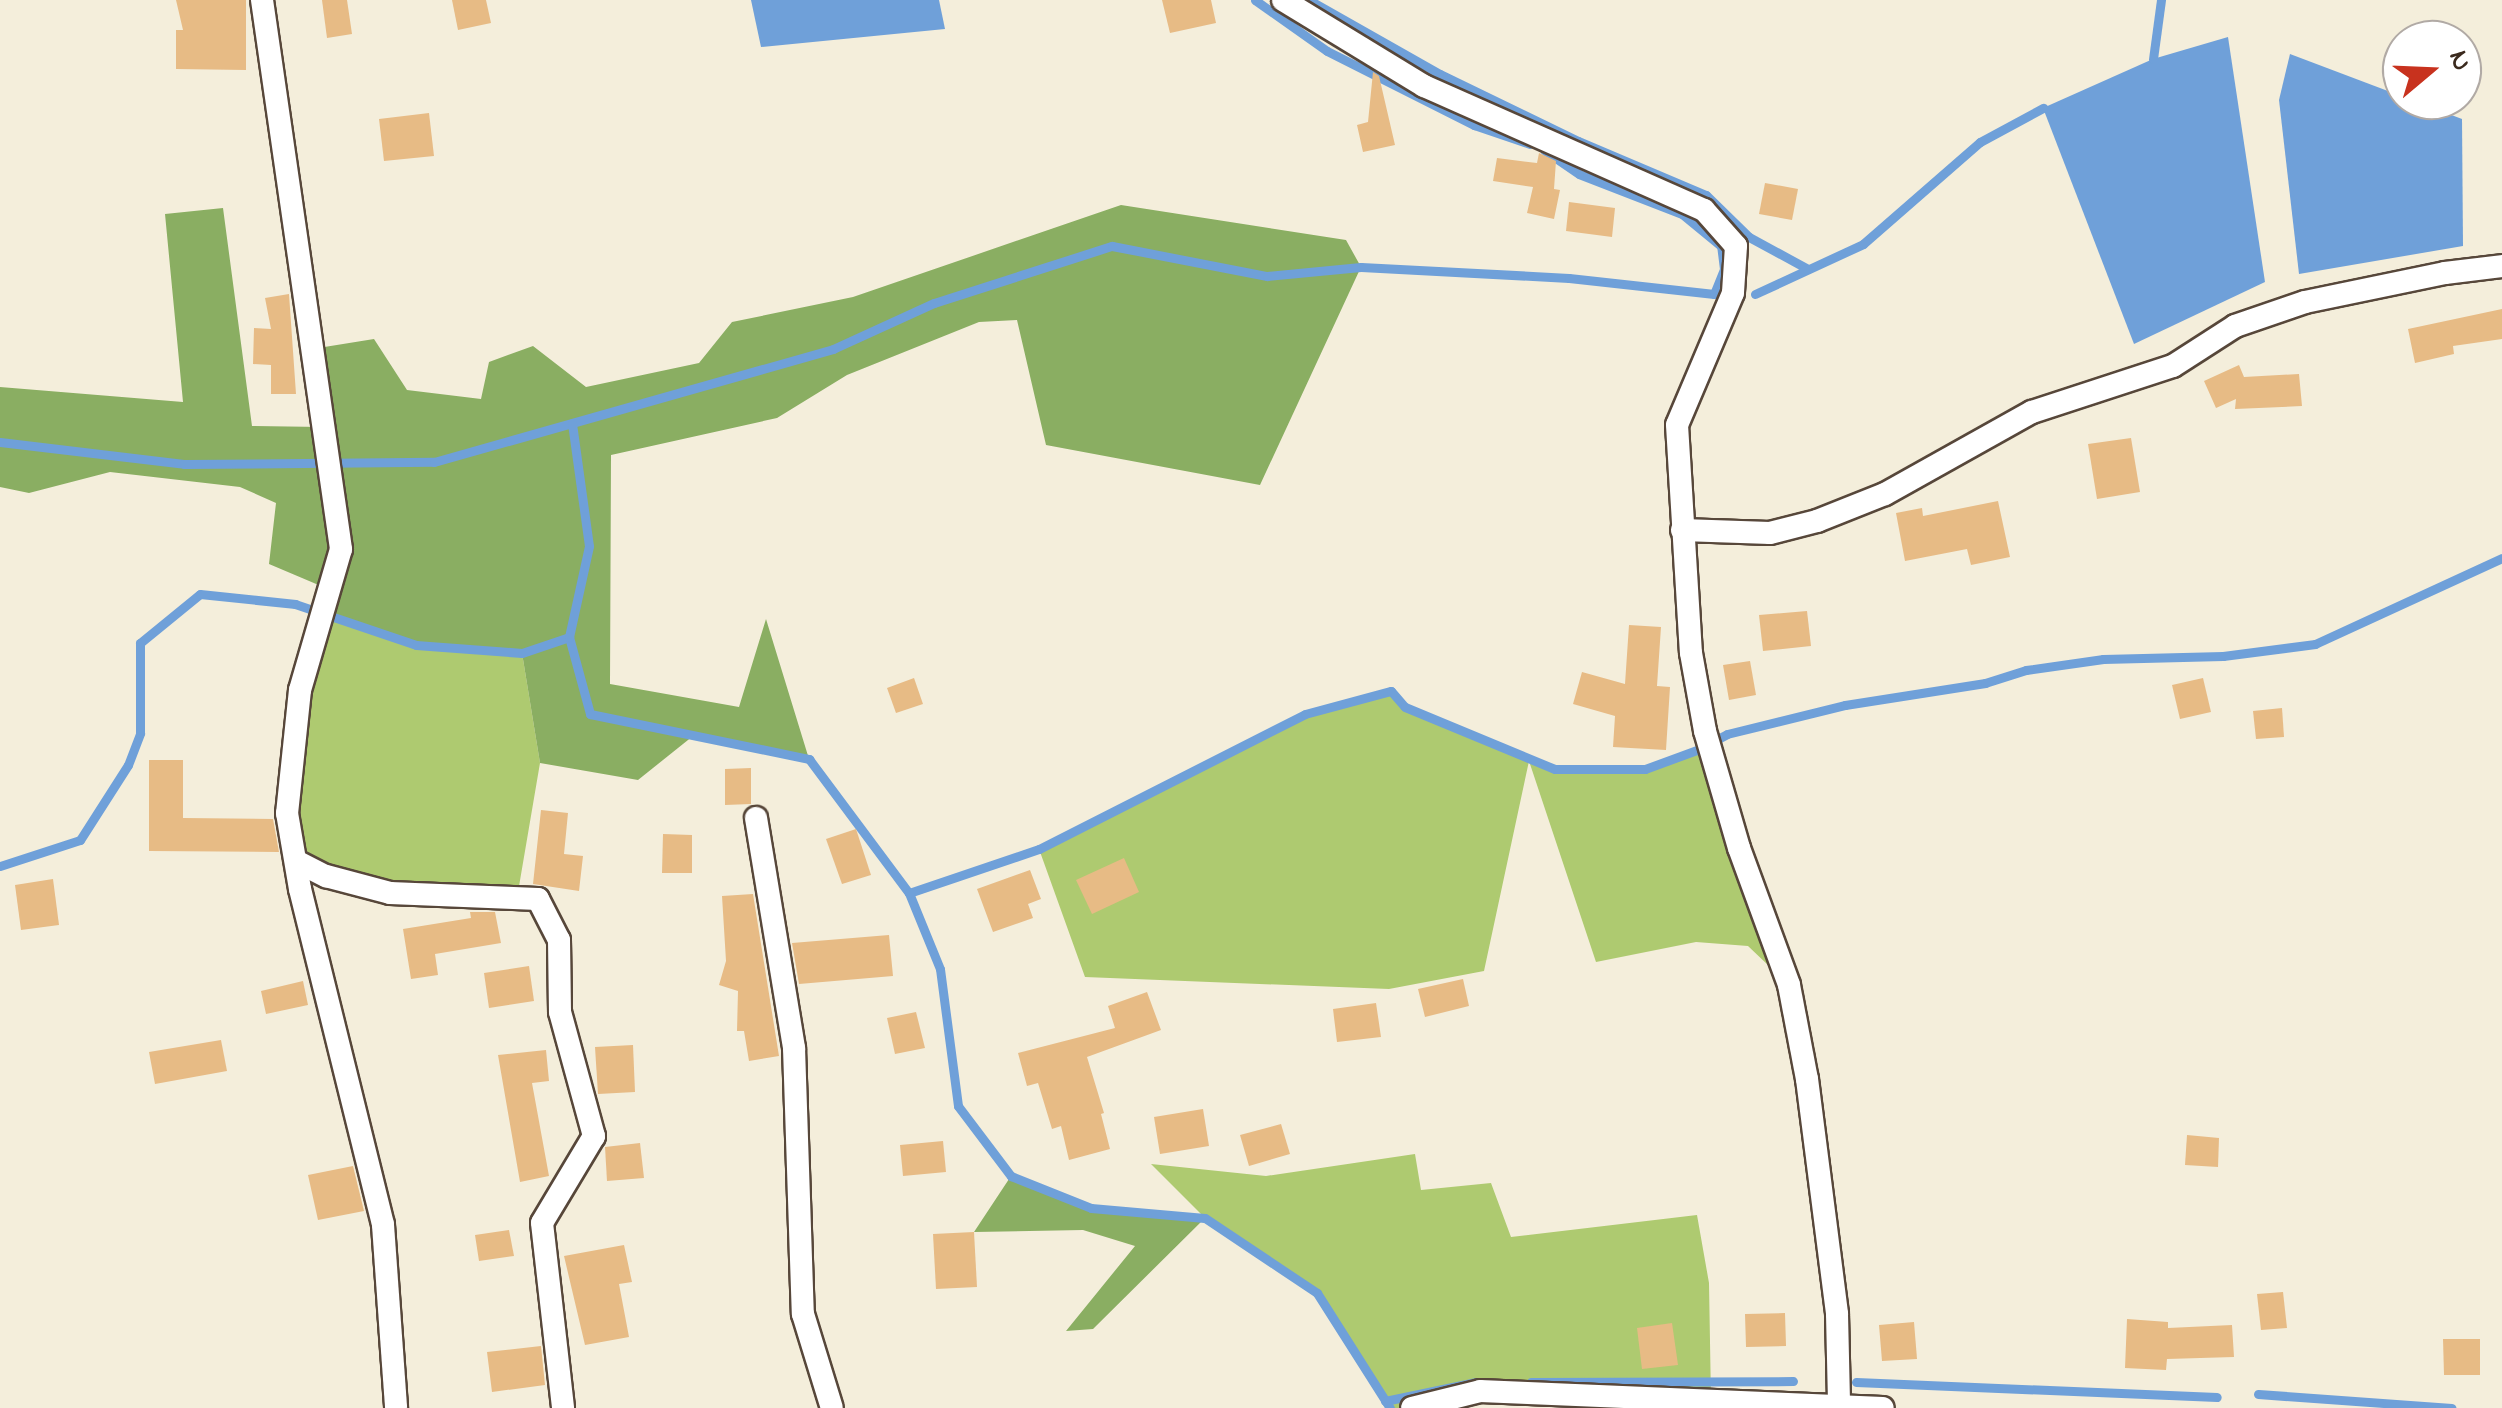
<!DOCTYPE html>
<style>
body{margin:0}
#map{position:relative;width:2502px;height:1408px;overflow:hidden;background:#f4eedb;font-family:"Indie Flower",sans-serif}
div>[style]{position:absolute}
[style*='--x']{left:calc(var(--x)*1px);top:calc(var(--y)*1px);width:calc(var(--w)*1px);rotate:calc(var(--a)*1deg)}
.green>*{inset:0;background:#aeca70}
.forest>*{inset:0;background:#8aae62}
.water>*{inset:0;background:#6fa0d9}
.stream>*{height:9px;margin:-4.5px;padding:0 4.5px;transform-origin:4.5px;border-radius:4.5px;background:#6fa0d9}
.building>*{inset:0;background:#e7bb85}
.roads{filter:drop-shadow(2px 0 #57473a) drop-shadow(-2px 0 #57473a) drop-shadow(0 2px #57473a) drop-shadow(0 -2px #57473a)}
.street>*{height:22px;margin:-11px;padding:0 11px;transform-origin:11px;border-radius:11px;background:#fff}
span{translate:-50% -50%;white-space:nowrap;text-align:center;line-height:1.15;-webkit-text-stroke:10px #fff;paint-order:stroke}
.north{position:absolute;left:2382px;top:20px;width:100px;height:100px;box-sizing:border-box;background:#fff;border:2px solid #b1aaa5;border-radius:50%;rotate:71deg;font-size:28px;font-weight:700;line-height:40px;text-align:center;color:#3b2a1e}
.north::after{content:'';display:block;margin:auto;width:35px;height:45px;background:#c8321e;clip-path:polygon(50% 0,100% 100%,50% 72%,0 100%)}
</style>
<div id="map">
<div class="green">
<div style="clip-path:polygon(321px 613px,416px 645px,522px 653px,540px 763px,517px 898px,390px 893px,296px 861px,300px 690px)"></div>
<div style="clip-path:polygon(1391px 691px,1405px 707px,1555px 769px,1645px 769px,1702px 748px,1789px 985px,1748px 946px,1696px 942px,1596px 962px,1529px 761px,1484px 971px,1389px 989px,1085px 977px,1039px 849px,1305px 714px)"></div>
<div style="clip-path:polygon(1415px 1154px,1421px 1190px,1491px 1183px,1511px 1237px,1697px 1215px,1709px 1283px,1711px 1400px,1480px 1391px,1412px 1408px,1390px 1408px,1317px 1293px,1205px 1218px,1151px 1164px,1266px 1176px)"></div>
</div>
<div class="forest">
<div style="clip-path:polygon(1121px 205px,1346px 240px,1361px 267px,1260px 485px,1046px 445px,1017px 320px,979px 322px,847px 375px,777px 418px,611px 455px,610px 684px,739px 707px,766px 619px,809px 759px,693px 736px,638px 780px,540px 763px,522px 653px,416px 645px,321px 613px,328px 589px,269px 564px,276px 503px,240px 487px,110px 472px,29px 493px,0 487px,0 387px,183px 402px,165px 214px,223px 208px,252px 426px,322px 427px,312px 349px,374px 339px,407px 390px,481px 399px,489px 362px,533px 346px,586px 387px,699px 363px,732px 322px,853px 297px)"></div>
<div style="clip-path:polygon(1011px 1176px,1091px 1208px,1205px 1218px,1093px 1329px,1066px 1331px,1135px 1246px,1083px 1230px,974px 1232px)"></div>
</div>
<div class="water">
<div style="clip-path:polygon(751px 0,939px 0,945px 29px,761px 47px)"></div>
<div style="clip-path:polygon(2228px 37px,2265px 282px,2134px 344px,2043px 108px,2153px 59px)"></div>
<div style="clip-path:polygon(2290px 54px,2462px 119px,2463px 246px,2299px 274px,2279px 100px)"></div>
</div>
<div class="stream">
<div style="--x:1255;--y:0;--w:88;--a:35.3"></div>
<div style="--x:1327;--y:51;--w:165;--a:26.7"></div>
<div style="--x:1474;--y:125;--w:59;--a:18.7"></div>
<div style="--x:1309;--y:0;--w:150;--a:29.5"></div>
<div style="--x:1440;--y:74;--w:153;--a:25.9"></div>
<div style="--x:1578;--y:141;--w:139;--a:22.9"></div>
<div style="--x:1706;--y:195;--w:60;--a:44.3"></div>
<div style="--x:1749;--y:237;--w:67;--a:28.5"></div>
<div style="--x:2153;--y:59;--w:60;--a:-82.3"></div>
<div style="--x:1755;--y:294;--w:119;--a:-24.8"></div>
<div style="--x:1863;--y:244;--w:155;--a:-41.1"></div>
<div style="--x:1980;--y:142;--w:72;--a:-28.4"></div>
<div style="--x:0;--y:442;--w:185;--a:6.8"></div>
<div style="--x:184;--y:464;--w:250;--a:-0.5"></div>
<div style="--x:434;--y:462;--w:415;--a:-15.8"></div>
<div style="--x:833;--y:349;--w:111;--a:-24.5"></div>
<div style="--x:934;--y:303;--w:187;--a:-17.8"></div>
<div style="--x:1112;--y:246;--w:158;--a:11"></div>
<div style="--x:1267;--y:276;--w:94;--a:-5.5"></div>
<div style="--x:1361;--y:267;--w:208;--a:3"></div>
<div style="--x:1569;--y:278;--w:146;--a:6.3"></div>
<div style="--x:1714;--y:294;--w:27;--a:-68"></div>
<div style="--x:1724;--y:269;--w:23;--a:-97"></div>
<div style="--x:1721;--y:246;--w:50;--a:-140.6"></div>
<div style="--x:1682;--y:214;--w:110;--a:-158.8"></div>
<div style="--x:1579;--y:174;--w:42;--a:-145.6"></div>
<div style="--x:569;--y:637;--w:80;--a:74.7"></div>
<div style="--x:590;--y:714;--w:224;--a:11.6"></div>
<div style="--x:809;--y:759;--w:167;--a:53.3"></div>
<div style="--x:909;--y:893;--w:82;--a:67.8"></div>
<div style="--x:940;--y:969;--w:138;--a:82.5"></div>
<div style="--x:958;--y:1106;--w:88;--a:52.9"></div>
<div style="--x:1011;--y:1176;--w:86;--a:21.8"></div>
<div style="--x:1091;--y:1208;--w:114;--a:5"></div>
<div style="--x:1205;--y:1218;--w:135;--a:33.8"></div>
<div style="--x:1317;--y:1293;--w:136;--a:57.6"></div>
<div style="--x:1714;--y:741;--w:15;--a:-28"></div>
<div style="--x:1727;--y:734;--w:122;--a:-13.8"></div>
<div style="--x:1845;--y:705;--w:142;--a:-8.9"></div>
<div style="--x:1985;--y:683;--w:43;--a:-17.6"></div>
<div style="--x:2026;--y:670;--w:78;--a:-8.1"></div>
<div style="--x:2103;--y:659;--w:120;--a:-1.4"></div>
<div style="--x:2223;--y:656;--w:93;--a:-7.4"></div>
<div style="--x:2315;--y:644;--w:206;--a:-24.7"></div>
<div style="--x:0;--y:866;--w:84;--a:-18"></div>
<div style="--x:80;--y:840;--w:89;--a:-57.4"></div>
<div style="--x:128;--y:765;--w:34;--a:-69"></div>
<div style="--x:140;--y:733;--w:90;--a:-90"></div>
<div style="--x:140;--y:643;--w:77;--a:-39.2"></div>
<div style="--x:200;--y:594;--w:96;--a:6"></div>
<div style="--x:295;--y:604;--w:128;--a:18.7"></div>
<div style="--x:416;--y:645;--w:106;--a:4.3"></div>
<div style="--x:522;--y:653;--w:50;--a:-18.8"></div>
<div style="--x:569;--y:637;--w:93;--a:-77.6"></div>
<div style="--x:589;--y:546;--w:124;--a:-97.9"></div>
<div style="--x:909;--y:893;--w:137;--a:-18.7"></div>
<div style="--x:1039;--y:849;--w:298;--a:-26.9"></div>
<div style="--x:1305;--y:714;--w:89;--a:-15"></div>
<div style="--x:1391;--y:691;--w:21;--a:49"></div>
<div style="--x:1405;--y:707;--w:162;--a:22.5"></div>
<div style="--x:1555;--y:769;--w:90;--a:0"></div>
<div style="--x:1645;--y:769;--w:61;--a:-20.2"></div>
<div style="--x:1531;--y:1382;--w:262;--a:-0.2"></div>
<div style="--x:1856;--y:1382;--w:361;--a:2.4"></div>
<div style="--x:2258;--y:1394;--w:194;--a:4.1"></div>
<div style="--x:1385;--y:1401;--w:92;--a:-11.9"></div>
</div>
<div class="building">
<div style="clip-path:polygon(176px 0,246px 0,246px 70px,176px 69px,176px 30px,183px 30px)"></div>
<div style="clip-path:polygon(322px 0,347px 0,352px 34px,327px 38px)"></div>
<div style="clip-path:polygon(452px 0,486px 0,491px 23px,458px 30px)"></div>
<div style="clip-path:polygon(1162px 0,1211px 0,1216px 23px,1170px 33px)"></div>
<div style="clip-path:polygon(1373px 72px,1379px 76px,1395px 145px,1363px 152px,1357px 125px,1368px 122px)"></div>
<div style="clip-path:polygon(429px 113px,434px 156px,384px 161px,379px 119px)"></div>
<div style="clip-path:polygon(1539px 153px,1556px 161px,1554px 189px,1560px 190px,1554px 219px,1527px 213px,1533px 187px,1493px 181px,1497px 158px,1537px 163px)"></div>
<div style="clip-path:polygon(1765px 183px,1798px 189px,1792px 220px,1759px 214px)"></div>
<div style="clip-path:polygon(1569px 202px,1615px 208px,1612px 237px,1566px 231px)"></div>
<div style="clip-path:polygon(289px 294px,296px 394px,271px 394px,271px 365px,253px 364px,254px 328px,271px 329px,265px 298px)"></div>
<div style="clip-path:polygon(2502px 309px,2502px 339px,2453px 346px,2454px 354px,2415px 363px,2408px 329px)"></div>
<div style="clip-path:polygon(2239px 365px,2244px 377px,2299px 374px,2302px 406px,2235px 409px,2236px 399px,2216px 408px,2204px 381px)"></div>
<div style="clip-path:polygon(2131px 438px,2140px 492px,2097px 499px,2088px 444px)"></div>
<div style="clip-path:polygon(1998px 501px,2010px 557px,1971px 565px,1967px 549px,1905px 561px,1896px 513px,1922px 508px,1923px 516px)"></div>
<div style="clip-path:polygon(1807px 611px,1811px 646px,1763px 651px,1759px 615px)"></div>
<div style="clip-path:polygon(1629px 625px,1661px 627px,1657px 686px,1670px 687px,1666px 750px,1613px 747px,1615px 716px,1573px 704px,1582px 672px,1625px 684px)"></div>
<div style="clip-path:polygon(1750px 661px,1756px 695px,1729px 700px,1723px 665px)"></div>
<div style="clip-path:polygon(914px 678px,923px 704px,896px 713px,887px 688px)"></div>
<div style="clip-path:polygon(2203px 678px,2211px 712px,2180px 719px,2172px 685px)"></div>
<div style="clip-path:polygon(2282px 708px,2284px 737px,2256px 739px,2253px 711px)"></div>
<div style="clip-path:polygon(149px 760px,183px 760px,183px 818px,273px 819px,279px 852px,149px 851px)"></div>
<div style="clip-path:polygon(751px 768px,751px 804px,725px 805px,725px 769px)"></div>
<div style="clip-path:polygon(541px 810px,568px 813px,564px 854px,583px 856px,579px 891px,533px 884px)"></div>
<div style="clip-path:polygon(856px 829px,871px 875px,842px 884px,826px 839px)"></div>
<div style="clip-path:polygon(663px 834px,692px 835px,692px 873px,662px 873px)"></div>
<div style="clip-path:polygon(1124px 858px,1139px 892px,1092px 914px,1076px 880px)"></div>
<div style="clip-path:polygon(1030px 870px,1041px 899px,1028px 904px,1033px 918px,993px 932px,977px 889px)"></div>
<div style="clip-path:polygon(53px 879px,59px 925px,21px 930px,15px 885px)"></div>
<div style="clip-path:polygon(753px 894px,779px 1056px,749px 1061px,744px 1031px,737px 1031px,738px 991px,719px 985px,726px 961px,722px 896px)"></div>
<div style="clip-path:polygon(470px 912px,495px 912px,501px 943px,435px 954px,438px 975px,411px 979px,403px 929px,471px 918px)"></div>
<div style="clip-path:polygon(889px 935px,893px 976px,799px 984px,792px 943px)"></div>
<div style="clip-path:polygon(529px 966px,534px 1001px,489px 1008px,484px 973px)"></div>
<div style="clip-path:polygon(1463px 979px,1469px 1006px,1425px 1017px,1418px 989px)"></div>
<div style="clip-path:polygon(303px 981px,308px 1005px,266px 1014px,261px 991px)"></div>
<div style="clip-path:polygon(1147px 992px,1161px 1030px,1087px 1057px,1104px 1113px,1101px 1114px,1110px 1149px,1069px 1160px,1061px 1126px,1052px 1129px,1038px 1083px,1027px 1086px,1018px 1053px,1115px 1028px,1108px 1006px)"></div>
<div style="clip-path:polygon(1376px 1003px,1381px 1037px,1337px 1042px,1333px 1009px)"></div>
<div style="clip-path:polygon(916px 1012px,925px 1048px,895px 1054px,887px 1018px)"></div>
<div style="clip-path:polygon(221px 1040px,227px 1071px,155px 1084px,149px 1052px)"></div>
<div style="clip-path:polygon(633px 1045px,635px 1092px,598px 1094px,595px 1047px)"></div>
<div style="clip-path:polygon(546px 1050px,549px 1081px,532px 1083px,549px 1176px,520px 1182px,498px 1055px)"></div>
<div style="clip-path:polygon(1203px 1109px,1209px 1146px,1160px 1154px,1154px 1117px)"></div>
<div style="clip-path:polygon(1281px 1124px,1290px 1154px,1249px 1166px,1240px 1135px)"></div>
<div style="clip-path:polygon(2187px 1135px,2219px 1138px,2218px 1167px,2185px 1165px)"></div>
<div style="clip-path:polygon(943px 1141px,946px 1172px,903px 1176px,900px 1145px)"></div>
<div style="clip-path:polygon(640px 1143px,644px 1178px,607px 1181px,605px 1147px)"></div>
<div style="clip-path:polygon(353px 1166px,364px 1211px,318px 1220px,308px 1175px)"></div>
<div style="clip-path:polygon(509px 1230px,514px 1256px,479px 1261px,475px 1235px)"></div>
<div style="clip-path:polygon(974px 1232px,977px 1287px,936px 1289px,933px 1234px)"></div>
<div style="clip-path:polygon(624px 1245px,632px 1282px,619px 1284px,629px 1337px,585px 1345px,564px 1256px)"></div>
<div style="clip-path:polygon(2283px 1292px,2287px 1328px,2261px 1330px,2257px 1294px)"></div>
<div style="clip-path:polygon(1785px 1313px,1786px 1346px,1746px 1347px,1745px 1314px)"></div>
<div style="clip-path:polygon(2127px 1319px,2168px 1322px,2168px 1328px,2232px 1325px,2234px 1357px,2167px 1359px,2166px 1370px,2125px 1368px)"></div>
<div style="clip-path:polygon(1914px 1322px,1917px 1359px,1882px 1361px,1879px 1325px)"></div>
<div style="clip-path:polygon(1672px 1323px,1678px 1365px,1642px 1369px,1637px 1328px)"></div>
<div style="clip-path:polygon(2443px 1339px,2480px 1339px,2480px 1375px,2444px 1375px)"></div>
<div style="clip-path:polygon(541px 1346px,545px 1385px,492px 1392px,487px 1352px)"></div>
</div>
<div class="roads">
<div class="street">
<div style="--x:262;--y:0;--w:555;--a:81.81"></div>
<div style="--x:341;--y:549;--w:147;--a:106.2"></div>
<div style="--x:300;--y:690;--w:124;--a:96"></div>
<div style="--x:287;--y:813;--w:77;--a:80.3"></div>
<div style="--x:300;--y:889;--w:346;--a:76.1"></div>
<div style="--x:383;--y:1225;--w:183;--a:85.9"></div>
<div style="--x:1283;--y:0;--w:165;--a:31.4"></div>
<div style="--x:1424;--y:86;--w:306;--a:23.9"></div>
<div style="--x:1704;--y:210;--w:48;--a:48.4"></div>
<div style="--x:1736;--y:246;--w:47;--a:93.7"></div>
<div style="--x:1733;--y:293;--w:143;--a:113"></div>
<div style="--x:1677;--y:425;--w:228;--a:86.5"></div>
<div style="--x:1691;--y:653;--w:79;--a:79.8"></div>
<div style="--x:1705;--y:731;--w:122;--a:73.8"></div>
<div style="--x:1739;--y:848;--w:146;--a:69.9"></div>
<div style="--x:1789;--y:985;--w:96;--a:79.2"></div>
<div style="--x:1807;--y:1079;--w:237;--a:82.7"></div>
<div style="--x:1837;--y:1314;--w:91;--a:88.7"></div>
<div style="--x:1682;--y:530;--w:88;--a:2"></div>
<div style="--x:1770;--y:533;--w:49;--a:-14.3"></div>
<div style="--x:1817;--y:521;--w:73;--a:-21.7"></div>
<div style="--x:1885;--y:494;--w:168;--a:-29.2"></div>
<div style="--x:2032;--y:412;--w:148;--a:-18.1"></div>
<div style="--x:2173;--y:366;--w:74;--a:-32.8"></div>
<div style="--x:2235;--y:326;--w:74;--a:-18.9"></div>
<div style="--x:2305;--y:302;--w:143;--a:-11.7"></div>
<div style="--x:2445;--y:273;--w:57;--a:-7"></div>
<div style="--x:756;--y:818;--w:233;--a:80.6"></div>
<div style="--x:794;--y:1048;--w:266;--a:88.1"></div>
<div style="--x:803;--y:1314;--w:98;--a:72.9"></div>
<div style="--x:296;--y:861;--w:34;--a:27"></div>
<div style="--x:326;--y:876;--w:66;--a:14.9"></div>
<div style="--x:390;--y:893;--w:148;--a:2.3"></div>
<div style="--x:538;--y:899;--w:46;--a:62.9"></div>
<div style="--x:559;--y:940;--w:72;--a:89.2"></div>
<div style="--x:560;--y:1012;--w:129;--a:74.7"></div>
<div style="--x:594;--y:1136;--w:101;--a:120.9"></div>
<div style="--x:542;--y:1223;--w:186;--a:83.5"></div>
<div style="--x:1412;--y:1408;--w:70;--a:-14"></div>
<div style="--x:1480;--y:1391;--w:403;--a:2.4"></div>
</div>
</div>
<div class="north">N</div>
</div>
